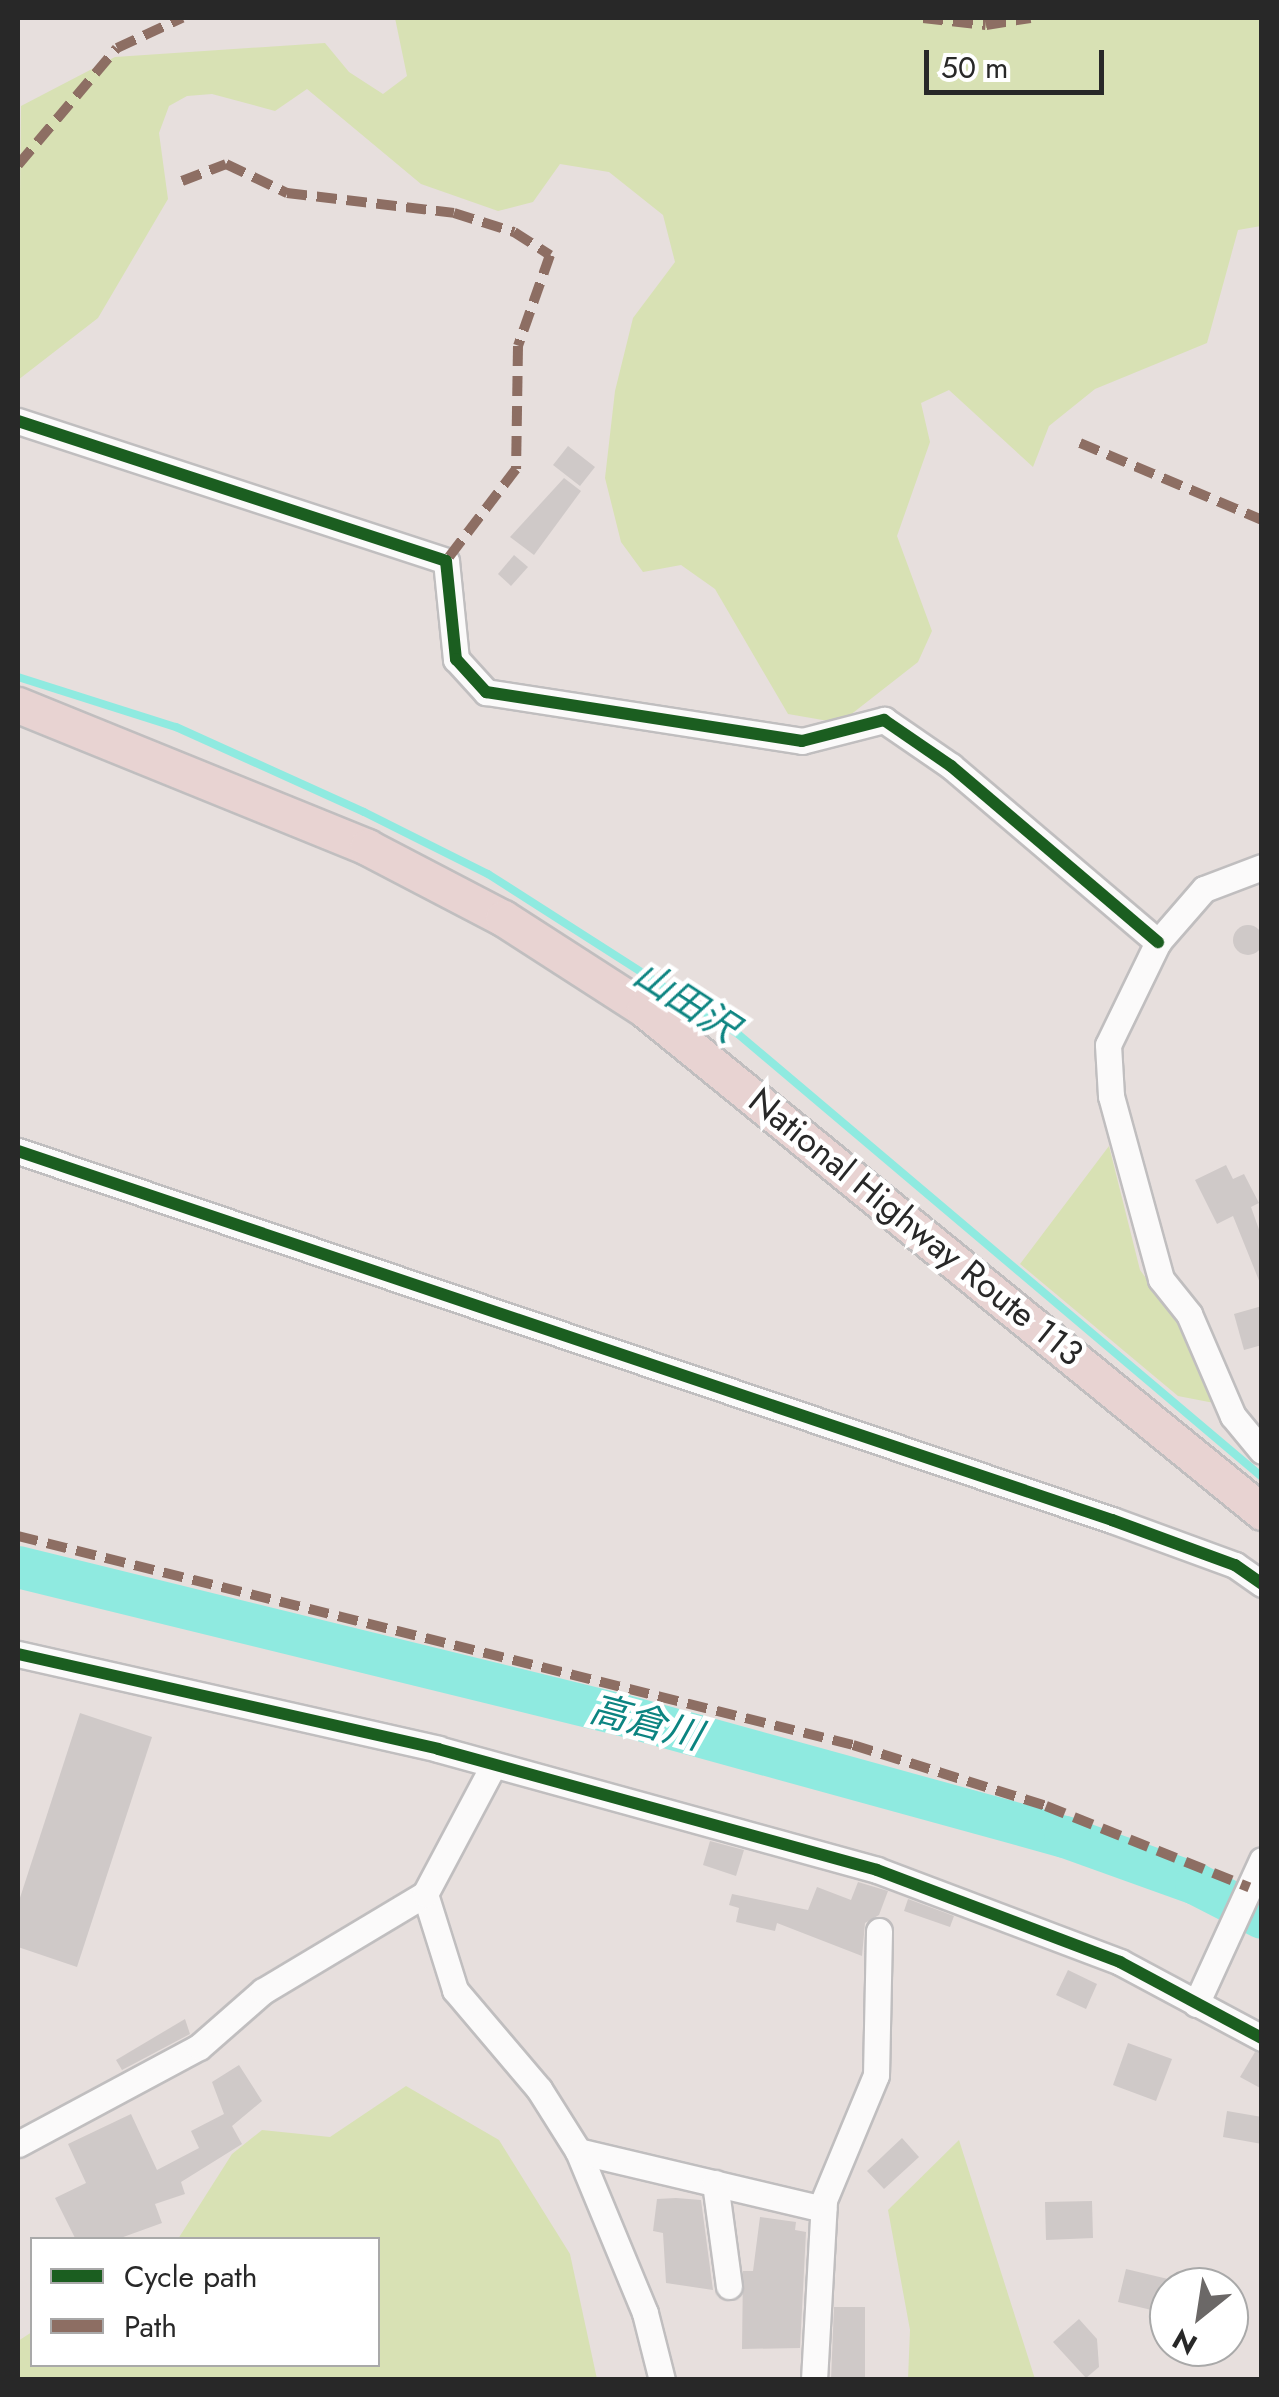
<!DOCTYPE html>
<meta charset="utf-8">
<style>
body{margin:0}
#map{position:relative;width:1279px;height:2397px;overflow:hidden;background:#e7dfdd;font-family:Jost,"Noto Sans JP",sans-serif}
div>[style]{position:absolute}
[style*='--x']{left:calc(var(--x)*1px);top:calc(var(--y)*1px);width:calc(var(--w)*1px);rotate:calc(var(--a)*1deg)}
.green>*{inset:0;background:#d8e1b4}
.stream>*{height:8px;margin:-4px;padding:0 4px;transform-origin:4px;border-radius:4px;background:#8feae0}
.river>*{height:42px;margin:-21px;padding:0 21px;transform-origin:21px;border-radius:21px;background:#8feae0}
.building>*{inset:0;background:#cfc9c8}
.round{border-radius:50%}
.roads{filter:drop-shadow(2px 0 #c0bebf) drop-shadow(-2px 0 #c0bebf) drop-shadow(0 2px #c0bebf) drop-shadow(0 -2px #c0bebf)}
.minor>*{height:25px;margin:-12.5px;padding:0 12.5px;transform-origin:12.5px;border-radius:12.5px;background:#fbfafa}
.highway>*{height:35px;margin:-17.5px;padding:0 17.5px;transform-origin:17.5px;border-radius:17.5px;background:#e8d3d2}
.quiet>*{height:10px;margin-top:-5px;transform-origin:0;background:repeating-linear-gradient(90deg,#8d6e63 0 20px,transparent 0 30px)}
.cycleway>*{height:12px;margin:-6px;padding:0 6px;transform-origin:6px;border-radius:6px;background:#1b5e20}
span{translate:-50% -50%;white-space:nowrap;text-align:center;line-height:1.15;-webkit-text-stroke:9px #fff;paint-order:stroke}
.street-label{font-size:35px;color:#282828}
.water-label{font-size:38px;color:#0c8481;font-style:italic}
.frame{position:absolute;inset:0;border:20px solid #282828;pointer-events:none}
.legend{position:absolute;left:30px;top:2237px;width:350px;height:130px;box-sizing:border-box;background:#fff;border:2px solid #a9a9a9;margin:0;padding:12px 18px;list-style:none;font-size:30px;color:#282828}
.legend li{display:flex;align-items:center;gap:20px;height:50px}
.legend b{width:50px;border:2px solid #a9a9a9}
.north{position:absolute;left:1149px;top:2267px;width:100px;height:100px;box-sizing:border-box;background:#fff;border:2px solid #a9a9a9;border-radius:50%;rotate:210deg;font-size:28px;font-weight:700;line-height:40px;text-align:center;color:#282828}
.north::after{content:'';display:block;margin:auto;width:35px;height:45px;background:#6b6867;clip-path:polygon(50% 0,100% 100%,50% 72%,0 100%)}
.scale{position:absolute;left:924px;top:50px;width:180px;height:45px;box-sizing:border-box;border:5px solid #282828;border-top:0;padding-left:12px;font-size:30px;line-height:35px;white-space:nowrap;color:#282828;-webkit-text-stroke:8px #fff;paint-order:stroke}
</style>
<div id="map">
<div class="green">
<div style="clip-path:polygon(395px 18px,1261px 18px,1261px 226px,1238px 230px,1207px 343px,1095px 389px,1049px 426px,1033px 467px,949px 390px,921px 403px,930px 442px,897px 536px,932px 631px,918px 662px,840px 723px,788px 714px,715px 589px,681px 565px,643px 572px,621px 542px,605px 478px,615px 391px,633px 318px,675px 262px,663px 215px,609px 172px,560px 164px,533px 202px,498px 211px,421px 184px,307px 89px,275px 111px,212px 94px,187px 96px,169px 106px,159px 133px,168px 199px,98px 318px,18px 380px,21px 106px,115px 57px,325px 43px,349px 72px,383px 94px,407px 76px)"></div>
<div style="clip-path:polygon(1109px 1146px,1140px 1270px,1180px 1324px,1214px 1403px,1178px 1396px,1020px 1264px)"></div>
<div style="clip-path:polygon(406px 2086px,499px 2140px,570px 2254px,597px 2379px,18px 2379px,18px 2341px,32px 2332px,32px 2364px,378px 2364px,378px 2240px,178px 2239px,232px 2154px,262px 2130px,330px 2137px)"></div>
<div style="clip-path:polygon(959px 2140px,1035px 2379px,908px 2379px,910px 2330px,888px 2210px)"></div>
</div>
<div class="stream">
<div style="--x:18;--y:677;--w:166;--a:17.6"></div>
<div style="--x:176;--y:727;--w:206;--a:24.3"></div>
<div style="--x:364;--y:812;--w:139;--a:26.6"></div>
<div style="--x:488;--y:874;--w:297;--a:32.6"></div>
<div style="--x:738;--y:1034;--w:686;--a:40.21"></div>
</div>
<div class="river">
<div style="--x:18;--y:1567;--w:622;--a:13.77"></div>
<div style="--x:622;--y:1715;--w:459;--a:15.4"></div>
<div style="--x:1065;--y:1837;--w:139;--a:19.7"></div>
<div style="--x:1196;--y:1884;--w:74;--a:27.3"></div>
</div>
<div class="building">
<div style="clip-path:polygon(568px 446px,595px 467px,580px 486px,553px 465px)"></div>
<div style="clip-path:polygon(564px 478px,581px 491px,534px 555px,510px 537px)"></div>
<div style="clip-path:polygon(514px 555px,528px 567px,511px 586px,498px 574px)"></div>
<div class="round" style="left:1233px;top:925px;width:30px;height:30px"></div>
<div style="clip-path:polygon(1226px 1165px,1233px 1179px,1244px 1174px,1259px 1203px,1251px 1207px,1262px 1238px,1262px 1288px,1233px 1216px,1217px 1224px,1195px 1180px)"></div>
<div style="clip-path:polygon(1262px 1306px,1262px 1345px,1244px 1350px,1234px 1314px)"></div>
<div style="clip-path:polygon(80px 1713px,152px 1737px,77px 1967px,18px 1947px,18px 1904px)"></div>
<div style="clip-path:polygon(710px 1841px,744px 1850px,736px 1876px,703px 1865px)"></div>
<div style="clip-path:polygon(858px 1882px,888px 1891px,879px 1915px,865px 1923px,862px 1956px,777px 1923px,775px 1931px,736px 1922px,739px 1908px,729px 1905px,732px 1894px,808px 1910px,817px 1887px,851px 1900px)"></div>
<div style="clip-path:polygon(908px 1899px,954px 1916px,950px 1927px,904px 1911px)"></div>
<div style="clip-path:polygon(1068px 1970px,1097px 1984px,1086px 2009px,1056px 1995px)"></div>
<div style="clip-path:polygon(185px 2019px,190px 2034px,122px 2070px,116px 2060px)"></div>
<div style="clip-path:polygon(1128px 2043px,1172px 2059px,1156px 2101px,1113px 2085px)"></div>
<div style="clip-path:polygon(1255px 2052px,1262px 2054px,1262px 2089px,1240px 2077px)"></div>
<div style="clip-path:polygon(239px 2065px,262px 2101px,232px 2126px,242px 2144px,181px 2182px,185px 2194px,155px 2204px,162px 2223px,115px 2240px,76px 2240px,55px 2198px,86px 2183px,68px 2144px,131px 2114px,157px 2170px,199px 2148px,191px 2131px,224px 2114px,212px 2082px)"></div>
<div style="clip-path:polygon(1227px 2111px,1262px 2117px,1262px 2144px,1223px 2137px)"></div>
<div style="clip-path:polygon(902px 2138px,919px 2157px,884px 2189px,867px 2171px)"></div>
<div style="clip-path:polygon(676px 2198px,701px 2200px,713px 2290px,666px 2283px,663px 2233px,653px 2231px,657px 2199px)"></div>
<div style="clip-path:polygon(1092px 2201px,1093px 2238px,1046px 2240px,1045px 2202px)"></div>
<div style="clip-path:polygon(760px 2217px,796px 2222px,795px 2230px,806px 2232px,800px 2348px,742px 2349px,743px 2271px,753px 2271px)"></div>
<div style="clip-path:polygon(1126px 2269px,1168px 2279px,1160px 2312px,1118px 2302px)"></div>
<div style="clip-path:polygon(834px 2307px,865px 2307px,865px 2380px,831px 2380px)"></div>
<div style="clip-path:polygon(1079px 2319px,1097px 2339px,1099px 2367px,1086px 2378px,1053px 2342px)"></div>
</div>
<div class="roads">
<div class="minor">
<div style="--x:18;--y:421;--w:450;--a:18.1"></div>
<div style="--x:446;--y:561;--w:99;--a:84.2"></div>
<div style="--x:456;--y:659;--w:45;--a:47.7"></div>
<div style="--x:486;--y:692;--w:320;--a:8.8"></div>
<div style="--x:802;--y:741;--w:85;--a:-14.4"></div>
<div style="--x:884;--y:720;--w:81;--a:34.5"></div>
<div style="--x:951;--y:766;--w:272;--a:40.4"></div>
<div style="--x:1262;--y:867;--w:62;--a:159.2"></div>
<div style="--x:1204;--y:889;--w:70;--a:131"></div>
<div style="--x:1158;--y:942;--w:114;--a:115.9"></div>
<div style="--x:1108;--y:1045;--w:51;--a:86.6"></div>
<div style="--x:1111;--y:1096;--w:190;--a:74.7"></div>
<div style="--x:1161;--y:1279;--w:45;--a:51.3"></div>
<div style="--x:1189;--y:1314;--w:111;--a:66.7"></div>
<div style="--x:1233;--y:1416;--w:45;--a:50.4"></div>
<div style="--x:18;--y:1151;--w:1155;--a:18.64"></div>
<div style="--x:1112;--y:1520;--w:131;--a:20.1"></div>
<div style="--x:1235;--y:1565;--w:33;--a:35"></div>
<div style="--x:18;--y:1654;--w:431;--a:12.7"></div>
<div style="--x:438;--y:1749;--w:455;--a:15.4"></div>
<div style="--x:877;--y:1870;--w:260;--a:20.7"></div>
<div style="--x:1120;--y:1962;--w:161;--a:28.2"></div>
<div style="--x:425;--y:1894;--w:101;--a:72.6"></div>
<div style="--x:455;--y:1990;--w:130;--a:49.7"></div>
<div style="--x:539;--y:2089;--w:73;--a:57.8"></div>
<div style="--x:578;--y:2151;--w:175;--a:67.5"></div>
<div style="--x:645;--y:2313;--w:69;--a:75.8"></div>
<div style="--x:1196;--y:2004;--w:158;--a:-65.4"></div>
<div style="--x:18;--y:2144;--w:205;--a:-28.2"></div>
<div style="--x:199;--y:2047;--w:85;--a:-41.2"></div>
<div style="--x:263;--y:1991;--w:189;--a:-30.9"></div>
<div style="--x:425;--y:1894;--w:145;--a:-62"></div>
<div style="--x:578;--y:2151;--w:252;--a:13.3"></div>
<div style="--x:715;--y:2183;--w:104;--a:82.3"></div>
<div style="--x:814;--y:2380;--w:180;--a:-86.8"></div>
<div style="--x:824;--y:2200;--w:135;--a:-67.4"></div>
<div style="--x:876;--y:2075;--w:144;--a:-88.8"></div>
</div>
<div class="highway">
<div style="--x:18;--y:705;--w:377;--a:22.1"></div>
<div style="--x:367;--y:847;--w:153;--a:27.6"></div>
<div style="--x:503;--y:918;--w:168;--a:32.8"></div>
<div style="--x:644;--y:1009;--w:797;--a:39.14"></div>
</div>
</div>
<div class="quiet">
<div style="--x:923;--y:18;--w:63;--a:6.3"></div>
<div style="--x:986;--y:25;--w:45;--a:-9"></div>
<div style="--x:18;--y:165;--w:153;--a:-49.8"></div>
<div style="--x:117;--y:48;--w:72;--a:-24.8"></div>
<div style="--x:182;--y:181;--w:47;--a:-21.1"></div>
<div style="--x:226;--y:164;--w:68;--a:25.4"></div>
<div style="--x:287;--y:193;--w:168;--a:6.8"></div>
<div style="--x:454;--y:213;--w:63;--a:17.6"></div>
<div style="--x:514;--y:232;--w:43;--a:32.6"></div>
<div style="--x:550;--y:255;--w:96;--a:109.4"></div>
<div style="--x:518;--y:346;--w:123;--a:90.9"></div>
<div style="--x:516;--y:469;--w:116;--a:127.3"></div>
<div style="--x:1080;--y:443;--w:198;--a:22.9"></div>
<div style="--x:18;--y:1536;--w:861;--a:14.05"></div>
<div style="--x:853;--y:1745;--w:202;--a:17.5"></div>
<div style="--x:1046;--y:1806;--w:219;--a:21.8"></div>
</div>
<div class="cycleway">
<div style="--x:18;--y:421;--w:450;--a:18.1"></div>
<div style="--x:446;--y:561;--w:99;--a:84.2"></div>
<div style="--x:456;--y:659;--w:45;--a:47.7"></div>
<div style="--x:486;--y:692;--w:320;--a:8.8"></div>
<div style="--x:802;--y:741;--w:85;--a:-14.4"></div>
<div style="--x:884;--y:720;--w:81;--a:34.5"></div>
<div style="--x:951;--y:766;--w:272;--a:40.4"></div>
<div style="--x:18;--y:1151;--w:1155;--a:18.64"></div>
<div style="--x:1112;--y:1520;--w:131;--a:20.1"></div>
<div style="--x:1235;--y:1565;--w:33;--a:35"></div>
<div style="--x:18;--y:1654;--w:431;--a:12.7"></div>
<div style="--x:438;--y:1749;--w:455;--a:15.4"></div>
<div style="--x:877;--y:1870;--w:260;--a:20.7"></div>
<div style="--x:1120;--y:1962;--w:161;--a:28.2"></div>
</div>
<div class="street-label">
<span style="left:916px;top:1227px;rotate:39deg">National Highway Route 113</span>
</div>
<div class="water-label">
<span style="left:686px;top:1001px;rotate:33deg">山田沢</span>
<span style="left:646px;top:1722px;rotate:15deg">高倉川</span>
</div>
<div class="frame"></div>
<ul class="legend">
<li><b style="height:12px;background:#1b5e20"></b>Cycle path</li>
<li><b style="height:12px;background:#8d6e63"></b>Path</li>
</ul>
<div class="north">N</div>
<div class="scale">50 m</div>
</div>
